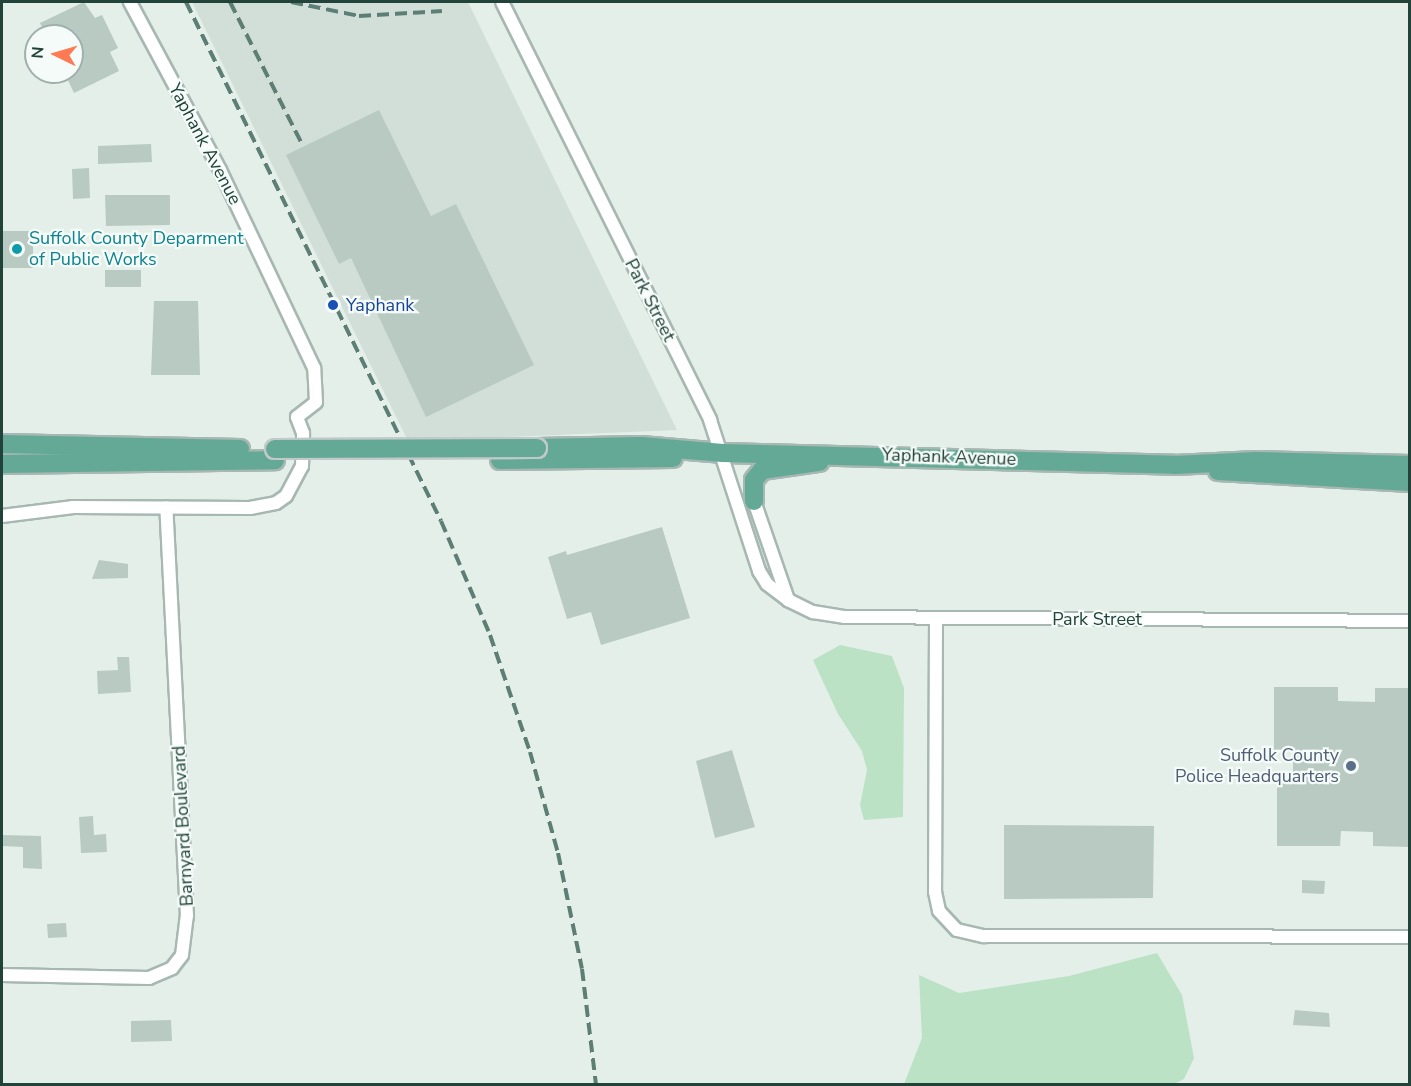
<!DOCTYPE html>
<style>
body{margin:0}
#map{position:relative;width:1411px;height:1086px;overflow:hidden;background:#e4efea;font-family:"Nunito Sans",sans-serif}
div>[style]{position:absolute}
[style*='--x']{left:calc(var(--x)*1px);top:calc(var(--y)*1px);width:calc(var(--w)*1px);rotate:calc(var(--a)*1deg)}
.built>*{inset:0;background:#d2dfd9}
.green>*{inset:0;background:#bbe2c5}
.building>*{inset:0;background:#b9cac3}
.roads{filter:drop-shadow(2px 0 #a6b8b1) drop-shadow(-2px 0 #a6b8b1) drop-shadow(0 2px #a6b8b1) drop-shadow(0 -2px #a6b8b1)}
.street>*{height:12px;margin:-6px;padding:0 6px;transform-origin:6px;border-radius:6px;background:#fff}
.primary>*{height:18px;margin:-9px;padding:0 9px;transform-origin:9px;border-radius:9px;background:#64a996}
.rail>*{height:4px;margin-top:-2px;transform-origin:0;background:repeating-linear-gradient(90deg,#5c7e74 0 12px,transparent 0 18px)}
.bridges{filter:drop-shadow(2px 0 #c1cac8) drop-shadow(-2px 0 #c1cac8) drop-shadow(0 2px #c1cac8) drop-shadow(0 -2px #c1cac8)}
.primary-bridge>*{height:18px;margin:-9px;padding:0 9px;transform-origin:9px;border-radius:9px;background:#64a996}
.dots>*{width:16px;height:16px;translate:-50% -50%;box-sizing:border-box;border:3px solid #f5fbf8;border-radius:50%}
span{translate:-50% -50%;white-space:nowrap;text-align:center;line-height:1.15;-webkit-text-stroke:4.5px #f5fbf8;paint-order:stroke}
.street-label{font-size:18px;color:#214339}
.culture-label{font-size:18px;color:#0d838f}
.left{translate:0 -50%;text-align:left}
.transit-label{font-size:18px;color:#164399}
.service-label{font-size:18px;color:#4e5e75}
.right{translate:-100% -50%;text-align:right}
.frame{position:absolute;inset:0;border:3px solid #214339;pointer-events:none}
.north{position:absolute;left:24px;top:24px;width:60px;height:60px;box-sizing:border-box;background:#f5fbf8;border:2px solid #a0b1ac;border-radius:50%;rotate:275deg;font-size:16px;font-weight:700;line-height:24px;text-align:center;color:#214339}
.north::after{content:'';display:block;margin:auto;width:21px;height:27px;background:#ff7a52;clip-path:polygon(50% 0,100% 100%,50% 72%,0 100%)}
</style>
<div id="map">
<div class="built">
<div style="clip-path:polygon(192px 2px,468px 2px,677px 430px,408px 441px)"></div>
</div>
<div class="green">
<div style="clip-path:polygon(840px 645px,892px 656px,904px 688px,903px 817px,864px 820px,860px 805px,867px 770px,862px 751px,838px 714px,813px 660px)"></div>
<div style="clip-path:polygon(1157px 953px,1182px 995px,1194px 1058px,1184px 1079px,1174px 1084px,904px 1084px,922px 1038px,919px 975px,959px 993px,1069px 976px)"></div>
</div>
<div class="building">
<div style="clip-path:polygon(84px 2px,95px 18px,102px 15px,118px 48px,110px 52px,119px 71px,74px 93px,64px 72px,72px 72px,72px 36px,46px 36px,40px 23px)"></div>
<div style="clip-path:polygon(379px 110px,431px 216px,456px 204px,534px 365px,426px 417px,351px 258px,339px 264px,286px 155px)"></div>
<div style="clip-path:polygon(151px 144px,152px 162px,98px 164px,98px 146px)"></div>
<div style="clip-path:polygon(89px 168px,90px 198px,73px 199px,72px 169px)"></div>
<div style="clip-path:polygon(105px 195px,170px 195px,170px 225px,106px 226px)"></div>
<div style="clip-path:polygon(2px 231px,33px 231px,33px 268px,2px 268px)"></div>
<div style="clip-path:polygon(105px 270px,141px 270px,141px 287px,105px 287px)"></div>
<div style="clip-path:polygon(154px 301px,198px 301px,200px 375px,151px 375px)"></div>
<div style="clip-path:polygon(662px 527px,690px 618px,601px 645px,591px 612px,567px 619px,548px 557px,566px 551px,567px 555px)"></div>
<div style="clip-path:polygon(99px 560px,128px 564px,128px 578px,92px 579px)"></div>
<div style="clip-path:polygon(117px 657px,129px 657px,131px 692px,98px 694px,97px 671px,118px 670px)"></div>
<div style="clip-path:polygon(1274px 687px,1338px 687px,1338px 701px,1375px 702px,1375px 688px,1410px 688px,1410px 847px,1373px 846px,1373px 832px,1341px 831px,1340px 846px,1277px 846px,1277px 782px,1293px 782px,1293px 751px,1274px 751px)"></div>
<div style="clip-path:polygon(732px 750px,755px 827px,715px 838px,696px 761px)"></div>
<div style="clip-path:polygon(93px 816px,94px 835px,106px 834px,107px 852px,81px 853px,79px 817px)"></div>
<div style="clip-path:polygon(1004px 825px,1154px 826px,1153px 898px,1004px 899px)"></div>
<div style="clip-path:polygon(2px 835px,41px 836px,42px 869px,23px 868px,23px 847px,2px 846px)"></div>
<div style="clip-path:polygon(1302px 880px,1325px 881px,1324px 894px,1302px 893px)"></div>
<div style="clip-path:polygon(66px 923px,67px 937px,48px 938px,47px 924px)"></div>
<div style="clip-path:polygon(1295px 1010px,1329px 1013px,1330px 1027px,1293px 1025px)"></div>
<div style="clip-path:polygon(171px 1020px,172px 1041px,131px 1042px,131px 1021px)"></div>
</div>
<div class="roads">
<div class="street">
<div style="--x:502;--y:2;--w:467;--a:63.5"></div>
<div style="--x:710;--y:420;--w:159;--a:72"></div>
<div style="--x:759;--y:571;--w:15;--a:58"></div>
<div style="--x:767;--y:584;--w:26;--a:37"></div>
<div style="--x:788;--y:600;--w:28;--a:26"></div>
<div style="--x:813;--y:612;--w:31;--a:9"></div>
<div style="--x:844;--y:617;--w:566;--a:0.4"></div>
<div style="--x:754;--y:501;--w:105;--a:71"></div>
<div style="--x:2;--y:516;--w:72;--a:-7.2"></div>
<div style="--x:73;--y:507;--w:177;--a:0.3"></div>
<div style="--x:250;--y:508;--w:26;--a:-11"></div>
<div style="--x:276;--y:503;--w:12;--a:-35"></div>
<div style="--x:286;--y:496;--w:34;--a:-62"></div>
<div style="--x:302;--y:466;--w:33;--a:-88"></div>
<div style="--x:303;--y:433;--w:17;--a:-111"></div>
<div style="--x:297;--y:417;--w:24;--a:-38"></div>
<div style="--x:316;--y:402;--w:34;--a:-93"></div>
<div style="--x:314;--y:368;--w:219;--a:-115.4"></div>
<div style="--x:220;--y:170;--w:191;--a:-118.2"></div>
<div style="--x:936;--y:618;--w:274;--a:90.2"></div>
<div style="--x:935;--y:892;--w:19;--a:78"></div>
<div style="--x:939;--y:911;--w:26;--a:47"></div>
<div style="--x:957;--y:930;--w:28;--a:13"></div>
<div style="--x:984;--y:936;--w:426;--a:0.1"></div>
<div style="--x:2;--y:975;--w:147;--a:1.2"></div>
<div style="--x:149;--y:978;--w:25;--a:-23"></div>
<div style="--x:172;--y:968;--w:16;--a:-52"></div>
<div style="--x:182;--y:955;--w:39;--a:-83"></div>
<div style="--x:187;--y:916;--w:409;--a:-92.9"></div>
</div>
<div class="primary">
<div style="--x:2;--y:444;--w:238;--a:1.2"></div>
<div style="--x:537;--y:448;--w:104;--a:-1.1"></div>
<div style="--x:641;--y:446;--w:82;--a:4.9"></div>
<div style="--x:723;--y:453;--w:452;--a:1.5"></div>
<div style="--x:1175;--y:465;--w:81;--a:-2.8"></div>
<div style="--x:1256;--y:461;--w:154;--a:1.5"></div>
<div style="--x:500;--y:460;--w:173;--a:-0.7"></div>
<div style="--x:2;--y:464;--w:273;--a:-0.8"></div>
<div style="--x:1218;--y:471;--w:192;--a:3.3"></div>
<div style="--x:754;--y:501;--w:21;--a:-90"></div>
<div style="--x:754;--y:480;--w:13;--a:-51"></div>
<div style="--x:762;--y:470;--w:58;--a:-8"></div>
</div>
</div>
<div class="rail">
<div style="--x:186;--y:2;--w:578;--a:63.83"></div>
<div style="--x:441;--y:521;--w:124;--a:66.7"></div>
<div style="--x:490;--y:635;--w:124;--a:71.1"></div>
<div style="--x:530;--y:752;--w:105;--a:74.5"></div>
<div style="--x:558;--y:853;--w:118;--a:78.3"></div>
<div style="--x:582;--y:969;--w:116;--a:83.1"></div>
<div style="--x:230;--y:2;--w:161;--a:63.1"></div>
<div style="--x:291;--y:2;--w:69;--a:11.6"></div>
<div style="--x:359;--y:16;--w:83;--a:-3.4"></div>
</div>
<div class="bridges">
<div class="primary-bridge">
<div style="--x:275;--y:449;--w:262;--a:-0.2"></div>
</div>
</div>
<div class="dots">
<div style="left:17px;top:249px;background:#0f9aa8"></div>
<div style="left:333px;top:305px;background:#1a4fb4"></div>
<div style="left:1351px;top:766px;background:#5c6f8a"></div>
</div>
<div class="street-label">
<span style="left:205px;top:144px;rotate:62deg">Yaphank Avenue</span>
<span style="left:650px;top:300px;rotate:63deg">Park Street</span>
<span style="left:949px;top:457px;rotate:2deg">Yaphank Avenue</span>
<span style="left:1097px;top:619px">Park Street</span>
<span style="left:183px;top:826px;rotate:-93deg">Barnyard Boulevard</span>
</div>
<div class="culture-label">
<span class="left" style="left:29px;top:249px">Suffolk County Deparment<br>of Public Works</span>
</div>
<div class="transit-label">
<span class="left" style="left:346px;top:305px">Yaphank</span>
</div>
<div class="service-label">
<span class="right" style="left:1339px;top:766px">Suffolk County<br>Police Headquarters</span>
</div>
<div class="frame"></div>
<div class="north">N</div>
</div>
